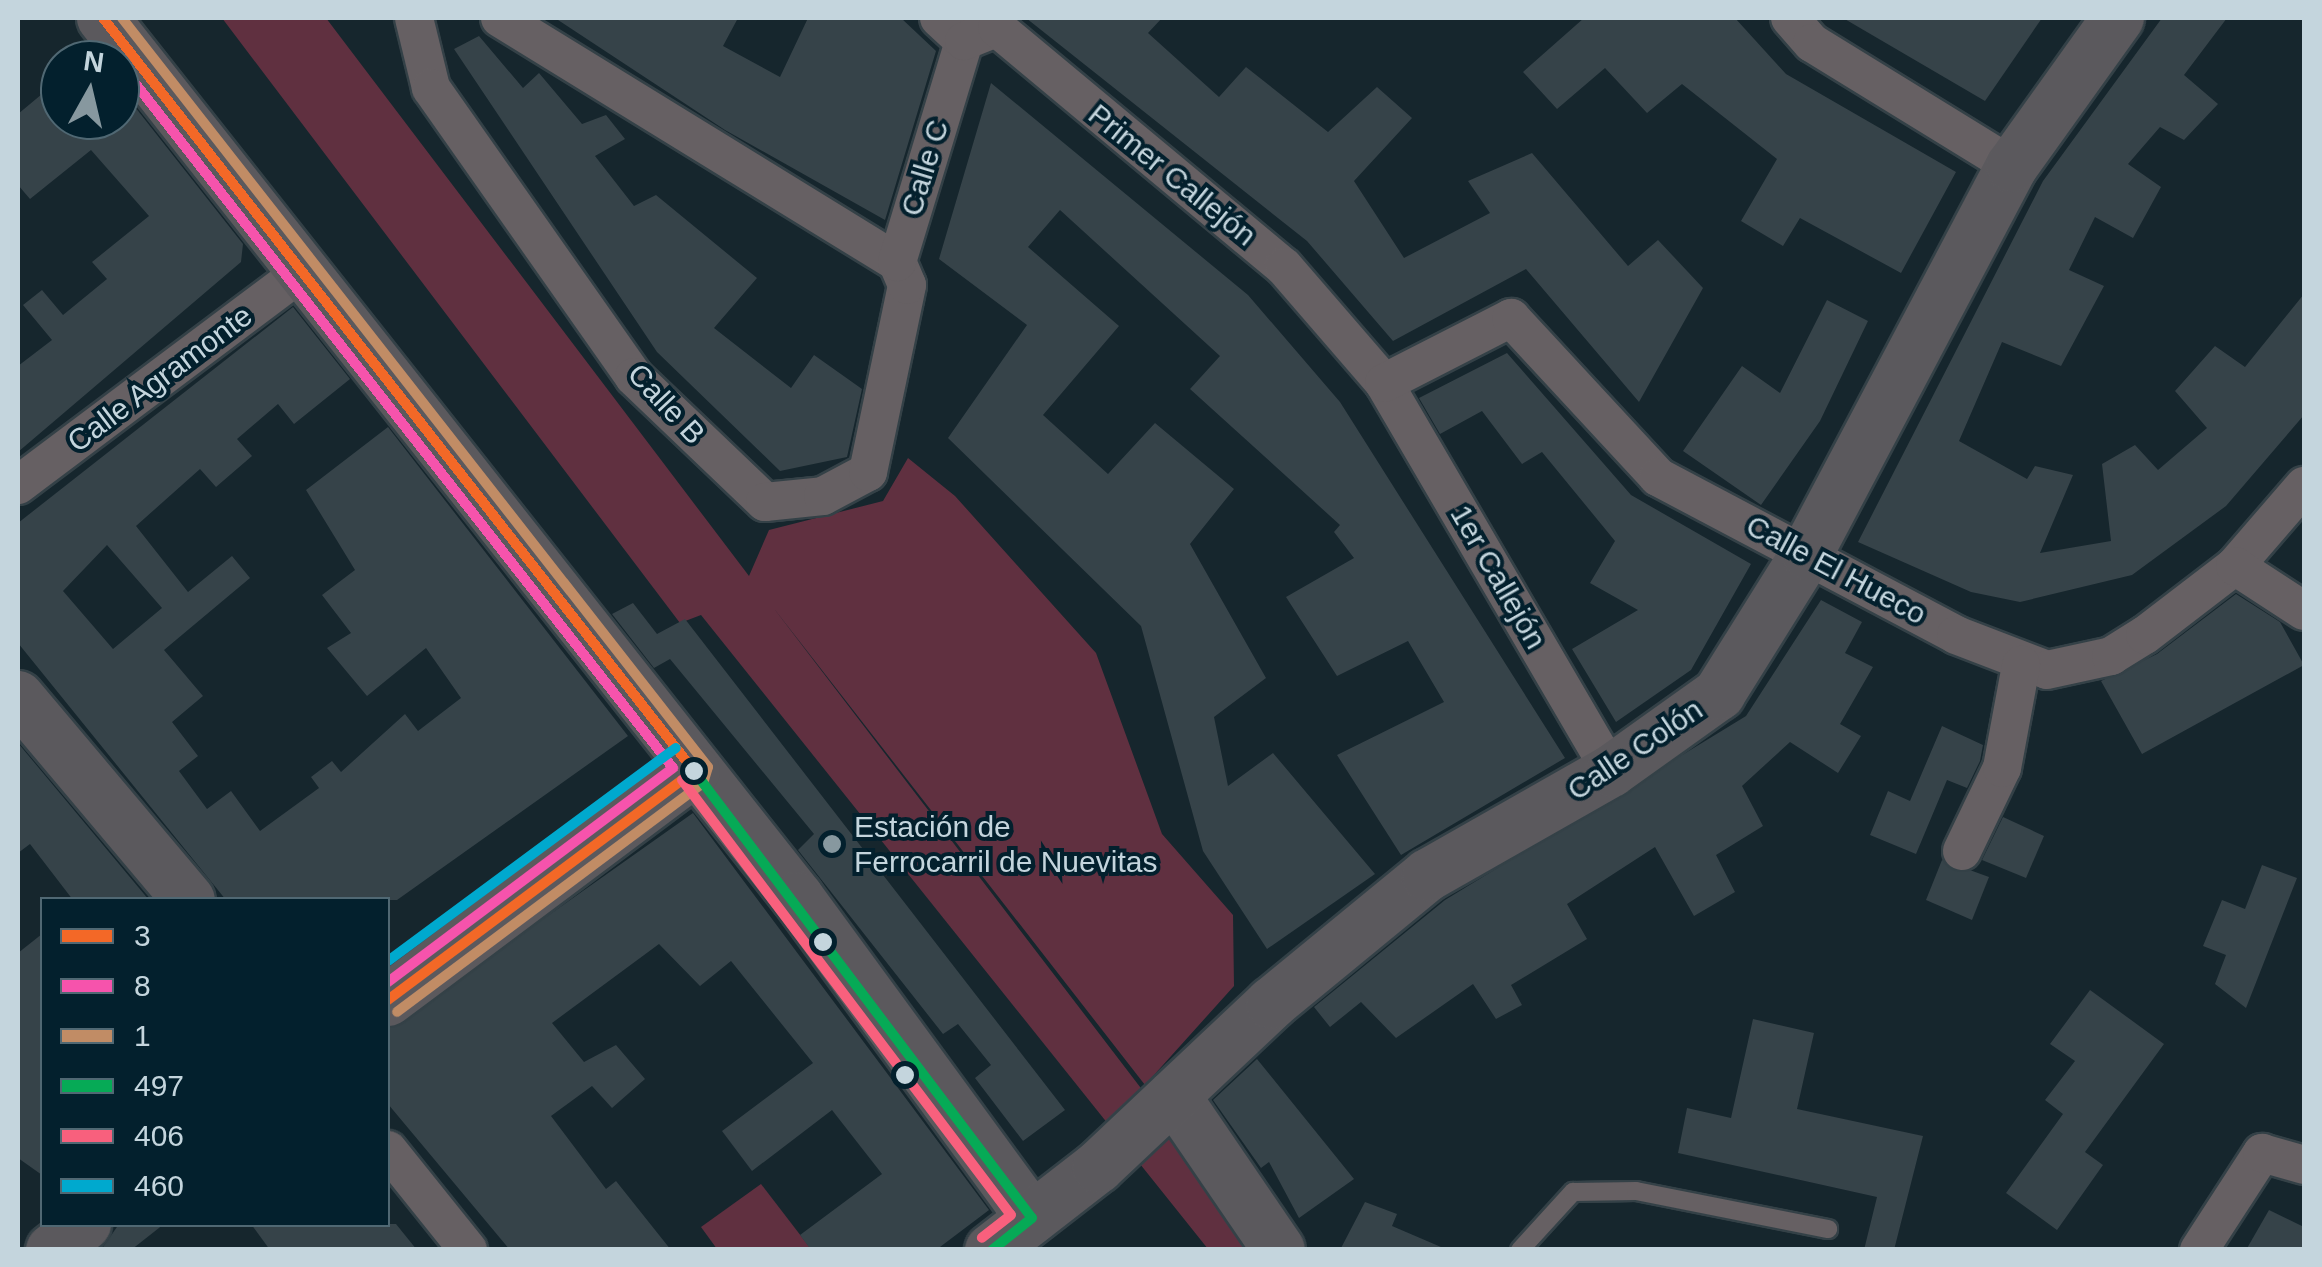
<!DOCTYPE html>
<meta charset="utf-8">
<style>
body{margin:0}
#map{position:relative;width:2322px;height:1267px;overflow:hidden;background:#16262d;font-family:Arial,sans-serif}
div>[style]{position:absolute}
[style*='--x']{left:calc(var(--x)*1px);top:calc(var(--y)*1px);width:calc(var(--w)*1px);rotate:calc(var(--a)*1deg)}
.green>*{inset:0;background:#603040}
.building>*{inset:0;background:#364349}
.roads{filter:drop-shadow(2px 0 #344147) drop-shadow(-2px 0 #344147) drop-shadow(0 2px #344147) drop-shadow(0 -2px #344147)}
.lane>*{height:18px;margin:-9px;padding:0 9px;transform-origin:9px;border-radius:9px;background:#666063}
.street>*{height:38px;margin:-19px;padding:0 19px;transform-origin:19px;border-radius:19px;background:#666063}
.secondary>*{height:52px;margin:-26px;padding:0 26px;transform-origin:26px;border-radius:26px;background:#5b595d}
.bus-1>*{height:10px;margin:-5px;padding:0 5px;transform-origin:5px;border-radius:5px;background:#f36827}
.bus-2>*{height:10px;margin:-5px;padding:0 5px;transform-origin:5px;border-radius:5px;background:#f653ac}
.bus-3>*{height:10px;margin:-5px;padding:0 5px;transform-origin:5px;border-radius:5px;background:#c18c65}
.bus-4>*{height:10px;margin:-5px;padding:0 5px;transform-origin:5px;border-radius:5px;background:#06aa56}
.bus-5>*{height:10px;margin:-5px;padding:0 5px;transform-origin:5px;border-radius:5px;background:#f8607d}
.bus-6>*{height:10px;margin:-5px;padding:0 5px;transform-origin:5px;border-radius:5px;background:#00a9ce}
.dots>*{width:28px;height:28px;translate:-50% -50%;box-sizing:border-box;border:5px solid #03202d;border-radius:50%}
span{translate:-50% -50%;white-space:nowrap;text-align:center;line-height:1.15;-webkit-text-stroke:8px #03202d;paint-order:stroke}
.street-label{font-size:30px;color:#c4d5dd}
.poi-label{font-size:30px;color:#c4d5dd}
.left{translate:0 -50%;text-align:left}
.frame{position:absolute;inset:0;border:20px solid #c4d5dd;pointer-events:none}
.legend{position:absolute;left:40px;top:897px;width:350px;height:330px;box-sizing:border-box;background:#03202d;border:2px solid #506873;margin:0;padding:12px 18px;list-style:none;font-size:30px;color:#c4d5dd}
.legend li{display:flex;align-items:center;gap:20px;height:50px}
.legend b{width:50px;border:2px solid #506873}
.north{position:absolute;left:40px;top:40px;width:100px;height:100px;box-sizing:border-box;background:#03202d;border:2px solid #506873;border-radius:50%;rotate:8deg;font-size:28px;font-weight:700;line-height:40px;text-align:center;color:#c4d5dd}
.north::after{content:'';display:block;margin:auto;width:35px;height:45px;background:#87989f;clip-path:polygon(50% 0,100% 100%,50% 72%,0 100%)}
</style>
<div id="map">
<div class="green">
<div style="clip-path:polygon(222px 18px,326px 18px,749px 576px,769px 530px,883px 501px,908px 458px,955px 496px,1096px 653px,1162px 834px,1233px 915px,1234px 986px,1145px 1085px,772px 606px,1264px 1249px,1208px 1249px,701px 615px,680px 623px)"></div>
<div style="clip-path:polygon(761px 1184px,811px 1249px,717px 1249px,701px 1227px)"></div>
</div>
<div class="building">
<div style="clip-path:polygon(555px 18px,738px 18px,723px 46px,780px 77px,808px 18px,901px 18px,936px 51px,885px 220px,725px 130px)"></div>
<div style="clip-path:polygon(1026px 18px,1162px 18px,1148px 33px,1219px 97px,1246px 67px,1328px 132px,1377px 87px,1412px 118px,1354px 181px,1404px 258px,1490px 213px,1468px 181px,1532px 153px,1628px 266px,1658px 240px,1703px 288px,1639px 402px,1526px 269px,1393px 341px,1307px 241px)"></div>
<div style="clip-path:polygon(1584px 18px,1735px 18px,1786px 74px,1956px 172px,1901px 273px,1800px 218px,1783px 246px,1741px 221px,1777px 159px,1682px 84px,1647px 113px,1605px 68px,1557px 109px,1523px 72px)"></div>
<div style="clip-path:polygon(1843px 18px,2042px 18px,1985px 101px)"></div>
<div style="clip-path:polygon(2162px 18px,2227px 18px,2184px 75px,2218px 104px,2184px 140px,2160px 127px,2128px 164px,2161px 187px,2133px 238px,2095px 217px,2069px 270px,2104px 286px,2061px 366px,2002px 342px,1959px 441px,2027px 479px,2035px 466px,2073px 475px,2040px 553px,2111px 541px,2102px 464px,2135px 445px,2158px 470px,2207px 428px,2175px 391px,2215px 346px,2245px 367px,2304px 294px,2304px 415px,2226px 506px,2132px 575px,2020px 602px,1971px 592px,1858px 542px,2043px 181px)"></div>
<div style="clip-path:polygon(479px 36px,523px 88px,539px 73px,582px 124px,606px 115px,625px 139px,595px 156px,634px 206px,656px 195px,757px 278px,714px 328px,791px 388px,814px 355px,862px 389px,847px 457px,780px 471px,657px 352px,454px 49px)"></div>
<div style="clip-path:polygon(60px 79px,60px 120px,120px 120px,120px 88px,243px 244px,241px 262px,18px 452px,18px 366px,52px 340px,23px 305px,42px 290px,63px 315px,107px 279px,92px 262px,149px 216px,91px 150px,30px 199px,18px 185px,18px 114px)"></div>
<div style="clip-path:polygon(991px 83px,1248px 295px,1340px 402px,1565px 758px,1401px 855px,1337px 755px,1444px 702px,1408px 641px,1337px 676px,1286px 597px,1354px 558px,1334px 532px,1340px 525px,1190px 389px,1220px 356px,1060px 210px,1028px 247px,1119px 326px,1043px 415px,1108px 474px,1155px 423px,1234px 489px,1190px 544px,1266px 678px,1214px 717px,1228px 786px,1273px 753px,1375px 874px,1267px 949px,1203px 851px,1141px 626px,948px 438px,1027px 325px,939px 259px)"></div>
<div style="clip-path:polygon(1827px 300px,1868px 321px,1820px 421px,1761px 505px,1683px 451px,1742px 366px,1780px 393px)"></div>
<div style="clip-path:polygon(evenodd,293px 307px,350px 379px,294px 424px,278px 404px,237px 439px,252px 456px,216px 487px,200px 469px,136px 526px,188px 592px,232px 556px,250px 578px,164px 650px,203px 696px,172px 722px,198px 756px,179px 771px,207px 809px,231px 791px,260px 831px,319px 788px,311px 777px,332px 761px,341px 772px,405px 714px,418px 731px,461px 698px,426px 648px,367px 696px,327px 648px,351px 633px,322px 595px,355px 570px,306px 490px,388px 427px,628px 736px,397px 900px,226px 900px,18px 643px,18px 523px,293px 307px,107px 545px,162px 608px,113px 649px,63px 591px,107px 545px)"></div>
<div style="clip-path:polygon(1507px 353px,1631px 495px,1751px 564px,1691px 670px,1616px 722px,1572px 649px,1638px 610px,1590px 583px,1615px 541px,1542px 452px,1522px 464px,1482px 411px,1440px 434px,1419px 398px)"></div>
<div style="clip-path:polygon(2236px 594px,2280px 622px,2304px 665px,2142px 754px,2101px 681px,2157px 654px)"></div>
<div style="clip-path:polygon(1821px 600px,1862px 622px,1845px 653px,1873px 667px,1840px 724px,1861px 736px,1838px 773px,1790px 742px,1742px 786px,1763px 826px,1716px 855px,1735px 892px,1694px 916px,1655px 847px,1567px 904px,1587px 939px,1511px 985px,1522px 1005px,1496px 1019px,1473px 984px,1396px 1038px,1361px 1002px,1330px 1027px,1314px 1007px,1445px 900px,1746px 716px)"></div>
<div style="clip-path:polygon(633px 603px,657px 634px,685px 619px,1065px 1110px,1023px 1141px,975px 1078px,991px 1065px,958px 1024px,943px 1034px,798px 850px,814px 834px,670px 659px,654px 668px,612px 614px)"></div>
<div style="clip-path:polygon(1942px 726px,1983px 745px,1980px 761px,1967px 788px,1947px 780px,1916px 854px,1870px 835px,1888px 791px,1910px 801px)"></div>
<div style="clip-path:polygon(18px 743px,149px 900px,73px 900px,30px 844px,18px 853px)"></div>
<div style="clip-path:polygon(693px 813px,989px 1210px,936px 1250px,811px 1250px,800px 1235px,882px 1174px,832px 1110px,752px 1171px,722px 1131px,813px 1063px,731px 961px,700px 986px,659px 944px,552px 1023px,584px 1062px,616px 1045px,645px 1079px,612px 1108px,592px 1086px,551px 1116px,606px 1189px,616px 1181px,671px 1250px,510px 1250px,388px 1104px,388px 1029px)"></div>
<div style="clip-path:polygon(2003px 817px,2044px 836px,2026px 878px,1982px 860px)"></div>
<div style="clip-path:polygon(1942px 860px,1989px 877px,1972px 920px,1926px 900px)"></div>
<div style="clip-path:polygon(2262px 865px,2297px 878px,2246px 1008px,2215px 984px,2226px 955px,2203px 946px,2222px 900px,2245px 909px)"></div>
<div style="clip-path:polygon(42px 934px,42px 1175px,18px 1158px,18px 953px)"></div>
<div style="clip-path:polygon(2090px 990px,2164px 1044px,2085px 1152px,2103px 1165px,2057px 1230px,2006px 1193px,2063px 1114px,2045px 1100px,2075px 1061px,2050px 1044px)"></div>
<div style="clip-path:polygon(1753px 1019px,1814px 1033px,1797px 1109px,1923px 1136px,1894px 1250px,1864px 1250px,1877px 1197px,1678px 1153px,1687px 1108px,1731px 1118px)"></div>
<div style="clip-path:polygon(1257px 1059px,1354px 1179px,1299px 1218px,1269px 1162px,1261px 1168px,1213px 1100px)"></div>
<div style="clip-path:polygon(1365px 1202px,1397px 1214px,1392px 1226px,1448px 1250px,1340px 1250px)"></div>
<div style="clip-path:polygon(2269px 1210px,2304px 1227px,2304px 1250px,2246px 1250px)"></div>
<div style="clip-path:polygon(119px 1224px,164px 1224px,131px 1250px,101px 1250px)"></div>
<div style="clip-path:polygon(251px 1224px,396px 1224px,417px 1250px,270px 1250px)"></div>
</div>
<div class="roads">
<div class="lane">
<div style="--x:1520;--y:1250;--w:79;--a:-47.6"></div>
<div style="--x:1573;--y:1192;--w:63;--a:-0.9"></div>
<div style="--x:1636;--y:1191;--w:196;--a:11.2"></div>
</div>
<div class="street">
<div style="--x:414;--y:18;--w:72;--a:76.3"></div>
<div style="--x:431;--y:88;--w:353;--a:54.9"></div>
<div style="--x:634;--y:377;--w:181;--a:43.7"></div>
<div style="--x:765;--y:502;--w:58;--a:-5.9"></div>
<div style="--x:823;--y:496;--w:51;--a:-28.1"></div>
<div style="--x:868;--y:472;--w:191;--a:-78.2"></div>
<div style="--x:907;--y:285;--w:25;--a:-113"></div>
<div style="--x:500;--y:18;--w:466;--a:31.6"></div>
<div style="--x:897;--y:262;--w:231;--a:-73.1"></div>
<div style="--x:939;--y:18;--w:34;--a:43"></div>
<div style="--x:964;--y:41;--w:35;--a:-22"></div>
<div style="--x:997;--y:28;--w:373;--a:39.8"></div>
<div style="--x:1284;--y:267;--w:153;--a:49.2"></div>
<div style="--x:1384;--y:383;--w:450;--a:59.7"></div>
<div style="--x:1790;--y:18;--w:33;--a:49"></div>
<div style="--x:1812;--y:43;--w:235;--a:31.6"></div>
<div style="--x:1384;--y:383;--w:143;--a:-27.1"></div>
<div style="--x:1511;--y:318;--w:217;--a:47.2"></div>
<div style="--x:1658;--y:477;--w:337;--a:27.9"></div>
<div style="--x:1956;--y:635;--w:97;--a:21"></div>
<div style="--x:2047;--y:670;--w:66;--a:-12.3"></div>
<div style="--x:2111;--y:656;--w:40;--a:-32"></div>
<div style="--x:2145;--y:635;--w:113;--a:-37.5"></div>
<div style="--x:2235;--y:566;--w:106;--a:-49.2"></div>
<div style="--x:18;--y:485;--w:355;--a:-36.9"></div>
<div style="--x:2235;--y:566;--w:82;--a:33.1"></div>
<div style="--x:1962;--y:851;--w:92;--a:-64.3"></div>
<div style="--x:2002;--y:768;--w:105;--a:-79.5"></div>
<div style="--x:388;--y:1150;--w:128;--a:51.3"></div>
<div style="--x:2199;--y:1250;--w:116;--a:-57"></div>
<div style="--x:2262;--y:1153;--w:44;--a:15.9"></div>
</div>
<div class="secondary">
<div style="--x:103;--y:18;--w:1121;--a:51.7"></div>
<div style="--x:798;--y:898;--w:396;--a:53.8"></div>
<div style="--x:18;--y:697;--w:265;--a:49.9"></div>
<div style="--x:388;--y:1000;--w:382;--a:-36.8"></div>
<div style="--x:1174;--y:1096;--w:186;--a:55.7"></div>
<div style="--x:52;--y:1250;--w:42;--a:-38.2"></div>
<div style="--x:991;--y:1250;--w:135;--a:-37.8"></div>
<div style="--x:1098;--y:1167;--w:239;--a:-43.3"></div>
<div style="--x:1272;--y:1003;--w:202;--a:-39.4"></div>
<div style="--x:1428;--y:875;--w:210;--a:-29.6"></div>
<div style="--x:1611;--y:771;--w:133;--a:-35.5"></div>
<div style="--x:1719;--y:694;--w:166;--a:-58"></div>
<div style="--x:1807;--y:553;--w:438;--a:-62.1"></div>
<div style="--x:2012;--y:166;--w:182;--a:-54.4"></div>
</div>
</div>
<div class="bus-1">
<div style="--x:103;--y:18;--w:957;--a:51.87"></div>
<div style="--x:694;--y:771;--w:382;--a:143.2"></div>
</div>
<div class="bus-2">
<div style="--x:120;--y:64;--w:895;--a:51.85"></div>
<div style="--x:673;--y:768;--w:356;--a:143.1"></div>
</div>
<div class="bus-3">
<div style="--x:122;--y:18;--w:951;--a:51.96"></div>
<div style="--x:708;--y:767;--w:17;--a:107"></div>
<div style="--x:703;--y:783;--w:382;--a:143.2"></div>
</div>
<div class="bus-4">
<div style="--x:694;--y:771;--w:560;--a:52.91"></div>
<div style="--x:1032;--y:1218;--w:51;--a:141.3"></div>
</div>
<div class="bus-5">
<div style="--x:682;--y:780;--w:545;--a:52.9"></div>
<div style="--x:1011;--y:1215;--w:37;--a:142"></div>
</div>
<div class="bus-6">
<div style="--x:388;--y:961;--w:358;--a:-36.5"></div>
</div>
<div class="dots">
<div style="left:694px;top:771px;background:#c4d5dd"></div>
<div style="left:832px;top:844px;background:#87989f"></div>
<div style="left:823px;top:942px;background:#c4d5dd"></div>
<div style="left:905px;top:1075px;background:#c4d5dd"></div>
</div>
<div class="street-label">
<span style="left:925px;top:168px;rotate:-73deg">Calle C</span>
<span style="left:1172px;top:175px;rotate:39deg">Primer Callejón</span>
<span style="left:160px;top:379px;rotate:-37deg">Calle Agramonte</span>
<span style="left:666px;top:404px;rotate:47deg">Calle B</span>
<span style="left:1836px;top:570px;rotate:28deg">Calle El Hueco</span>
<span style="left:1498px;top:577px;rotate:60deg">1er Callejón</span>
<span style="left:1635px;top:750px;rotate:-34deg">Calle Colón</span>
</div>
<div class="poi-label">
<span class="left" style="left:854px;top:844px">Estación de<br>Ferrocarril de Nuevitas</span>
</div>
<div class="frame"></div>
<ul class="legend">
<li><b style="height:12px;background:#f36827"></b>3</li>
<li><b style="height:12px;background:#f653ac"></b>8</li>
<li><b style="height:12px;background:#c18c65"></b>1</li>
<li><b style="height:12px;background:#06aa56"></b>497</li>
<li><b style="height:12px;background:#f8607d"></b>406</li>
<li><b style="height:12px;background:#00a9ce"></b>460</li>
</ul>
<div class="north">N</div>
</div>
